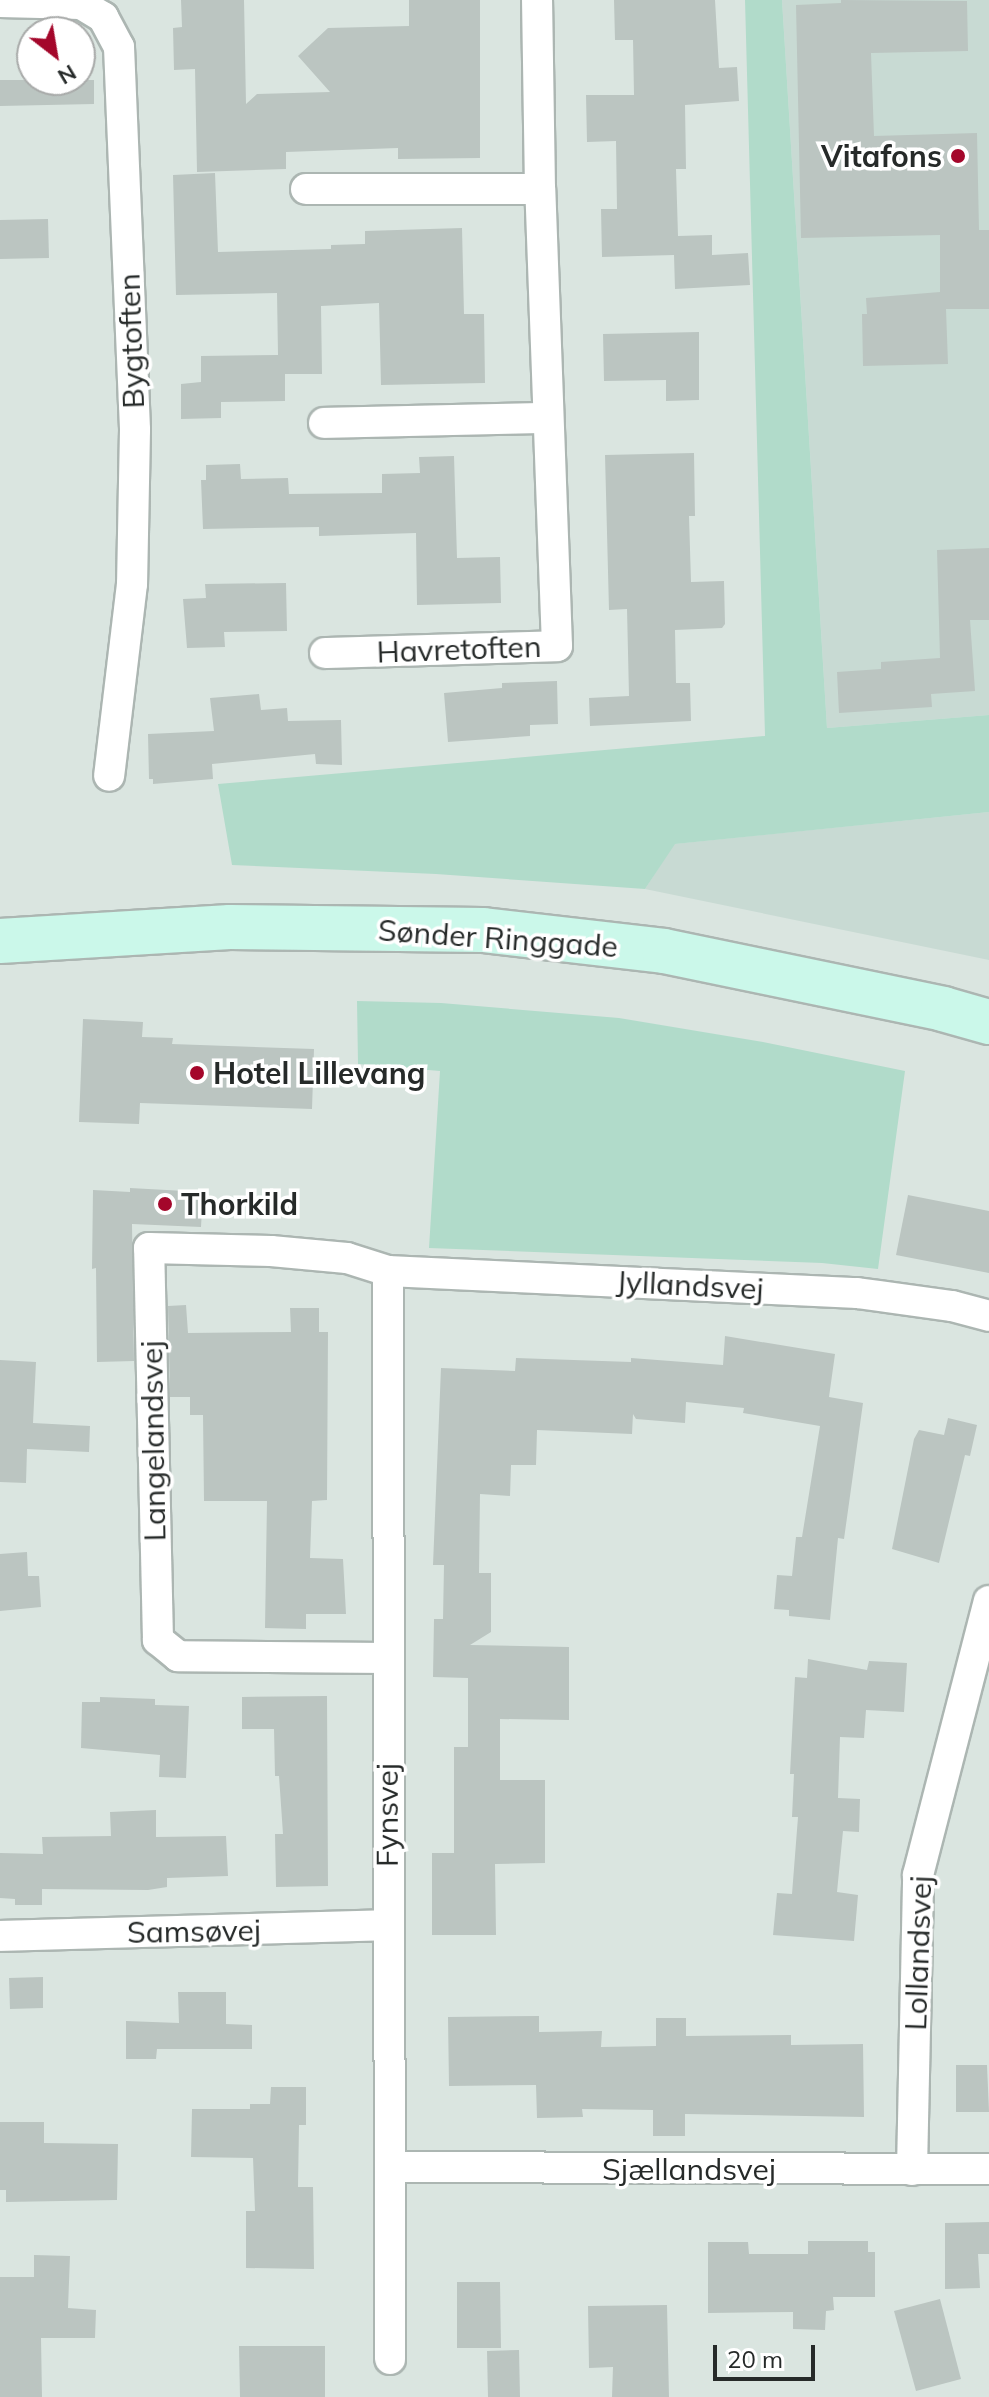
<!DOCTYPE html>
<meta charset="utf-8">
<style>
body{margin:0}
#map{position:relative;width:989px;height:2397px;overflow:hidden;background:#dae5e0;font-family:Mulish,sans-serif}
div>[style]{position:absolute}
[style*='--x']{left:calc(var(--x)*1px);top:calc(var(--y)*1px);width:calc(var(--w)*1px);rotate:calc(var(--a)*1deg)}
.built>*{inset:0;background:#c8dad3}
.green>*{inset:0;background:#b1dbca}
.building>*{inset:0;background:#bbc5c1}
.roads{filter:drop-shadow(2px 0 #acb6b2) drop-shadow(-2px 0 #acb6b2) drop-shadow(0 2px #acb6b2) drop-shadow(0 -2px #acb6b2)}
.street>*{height:30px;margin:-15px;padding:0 15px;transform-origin:15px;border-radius:15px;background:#fff}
.secondary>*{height:44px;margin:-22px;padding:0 22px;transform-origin:22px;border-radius:22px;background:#cbf8ea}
.dots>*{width:22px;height:22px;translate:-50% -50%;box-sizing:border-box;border:4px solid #fff;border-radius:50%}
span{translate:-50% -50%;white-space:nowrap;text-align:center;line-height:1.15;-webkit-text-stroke:7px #fff;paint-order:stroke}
.poi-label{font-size:30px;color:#262a29;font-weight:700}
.right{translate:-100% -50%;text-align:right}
.left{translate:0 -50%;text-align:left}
.street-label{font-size:30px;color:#262a29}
.north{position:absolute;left:16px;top:16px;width:80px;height:80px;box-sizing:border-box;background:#fff;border:2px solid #a8aaa9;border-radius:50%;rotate:149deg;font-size:22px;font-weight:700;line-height:32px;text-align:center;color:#262a29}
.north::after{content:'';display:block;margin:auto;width:28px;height:36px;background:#a4072b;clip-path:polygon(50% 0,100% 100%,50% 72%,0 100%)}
.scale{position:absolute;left:713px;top:2345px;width:102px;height:36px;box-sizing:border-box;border:4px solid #262a29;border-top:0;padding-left:10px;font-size:24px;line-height:28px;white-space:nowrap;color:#262a29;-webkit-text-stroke:6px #fff;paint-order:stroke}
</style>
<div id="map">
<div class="built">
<div style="clip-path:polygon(782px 0,989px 0,989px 715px,827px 728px)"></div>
<div style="clip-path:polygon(989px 812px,989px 960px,645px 889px,674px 844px)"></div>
</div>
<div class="green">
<div style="clip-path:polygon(745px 0,782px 0,827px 728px,989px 715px,989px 812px,675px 844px,645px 889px,436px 874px,232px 865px,218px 784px,765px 736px)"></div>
<div style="clip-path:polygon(357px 1001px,441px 1003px,619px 1018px,763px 1042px,905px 1071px,878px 1269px,822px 1263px,429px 1248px,440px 1071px,358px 1064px)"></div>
</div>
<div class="building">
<div style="clip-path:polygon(181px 0,244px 0,246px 104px,257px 94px,330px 92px,298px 56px,328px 28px,409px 26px,409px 0,480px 0,480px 158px,398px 159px,398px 148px,286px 152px,286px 169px,197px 172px,195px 69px,174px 70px,173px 28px,182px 27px)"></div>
<div style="clip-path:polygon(614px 0,715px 0,719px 68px,737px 67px,739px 101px,685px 105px,686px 169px,676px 169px,678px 236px,712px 235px,712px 255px,748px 253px,750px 285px,675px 289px,674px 255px,602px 257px,601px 209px,617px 209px,616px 141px,587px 142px,586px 95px,634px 95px,633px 40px,615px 40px)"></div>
<div style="clip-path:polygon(841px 0,967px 1px,968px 51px,871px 53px,874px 136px,977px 133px,979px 230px,989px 230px,989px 309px,946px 309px,948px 364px,863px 366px,862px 314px,867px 314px,866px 298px,940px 292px,940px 235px,801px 238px,796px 5px,841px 3px)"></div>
<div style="clip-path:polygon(0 80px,94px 80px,94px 104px,0 106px)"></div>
<div style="clip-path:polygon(215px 173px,218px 252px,331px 249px,331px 245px,365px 244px,365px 231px,462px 228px,464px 314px,484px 314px,485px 383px,381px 385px,379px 303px,321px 306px,322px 374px,285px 374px,285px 401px,221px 402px,221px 418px,181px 419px,181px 384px,201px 382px,201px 356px,278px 355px,277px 293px,176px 295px,173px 175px)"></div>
<div style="clip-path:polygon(48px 219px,49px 258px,0 259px,0 220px)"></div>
<div style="clip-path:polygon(699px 332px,699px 400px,666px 401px,666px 380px,604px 381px,603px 334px)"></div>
<div style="clip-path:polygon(694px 453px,695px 516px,689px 516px,691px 582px,724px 581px,725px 624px,722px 628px,675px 630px,676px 683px,690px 683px,691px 721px,590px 726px,589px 698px,629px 696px,627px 609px,609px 610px,605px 455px)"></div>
<div style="clip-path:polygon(454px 456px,457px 558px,500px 557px,501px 603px,417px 605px,416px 533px,319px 536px,319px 527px,203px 529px,201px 480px,206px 480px,206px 465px,240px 464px,241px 479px,288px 478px,289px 494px,382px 493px,382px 474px,420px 473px,419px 457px)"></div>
<div style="clip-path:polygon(989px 548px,989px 620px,970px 620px,975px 691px,931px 694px,932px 707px,839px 713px,837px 672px,881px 669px,881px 662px,940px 658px,937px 550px)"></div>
<div style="clip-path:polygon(286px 583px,287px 631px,224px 632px,225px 647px,187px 648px,183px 599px,206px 598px,205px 584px)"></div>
<div style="clip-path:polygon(557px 681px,558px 724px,530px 725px,530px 736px,448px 742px,444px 693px,502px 688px,502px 683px)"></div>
<div style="clip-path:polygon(259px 694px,261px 710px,287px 708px,288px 721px,341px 720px,342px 765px,316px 764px,315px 754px,212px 764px,213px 779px,153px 784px,153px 779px,149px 779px,148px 734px,214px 731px,210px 698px)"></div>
<div style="clip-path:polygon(83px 1019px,143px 1022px,142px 1037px,173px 1038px,172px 1044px,314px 1049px,312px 1109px,140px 1103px,139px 1124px,79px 1122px)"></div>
<div style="clip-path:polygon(130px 1188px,203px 1192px,201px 1227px,132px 1224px,134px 1361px,97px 1362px,96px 1268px,92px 1269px,93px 1190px,130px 1192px)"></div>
<div style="clip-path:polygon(908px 1195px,989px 1211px,989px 1273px,896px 1255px)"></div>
<div style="clip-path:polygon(186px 1305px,188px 1333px,291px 1332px,290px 1308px,319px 1308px,319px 1332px,328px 1332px,327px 1500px,312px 1501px,310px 1558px,343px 1559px,346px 1614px,306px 1614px,306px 1629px,265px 1628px,267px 1501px,204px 1501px,203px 1415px,190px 1415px,190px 1397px,170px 1397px,168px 1306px)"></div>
<div style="clip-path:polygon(725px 1336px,835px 1354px,829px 1397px,863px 1403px,844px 1539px,838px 1538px,830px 1620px,789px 1616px,789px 1610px,774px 1609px,777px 1575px,792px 1576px,796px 1537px,802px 1537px,820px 1426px,743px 1413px,744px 1408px,686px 1402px,685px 1423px,636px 1419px,633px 1414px,632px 1434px,537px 1430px,536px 1465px,511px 1465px,510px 1496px,480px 1494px,479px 1573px,491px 1573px,491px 1632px,470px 1645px,569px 1647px,569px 1720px,500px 1719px,500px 1780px,545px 1780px,545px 1863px,495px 1864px,496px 1935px,432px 1935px,432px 1853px,454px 1853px,454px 1747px,468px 1747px,468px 1678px,433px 1677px,434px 1619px,443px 1619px,444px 1565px,433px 1565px,441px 1368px,515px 1371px,516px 1358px,631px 1362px,631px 1358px,723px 1365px)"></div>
<div style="clip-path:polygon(0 1360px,36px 1362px,33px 1423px,90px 1426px,89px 1452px,27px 1449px,26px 1483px,0 1482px)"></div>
<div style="clip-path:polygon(948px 1418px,977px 1425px,970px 1456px,965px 1455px,939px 1563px,892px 1549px,914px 1439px,919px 1430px,944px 1435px)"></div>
<div style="clip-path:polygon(27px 1552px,28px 1576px,39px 1576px,41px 1607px,0 1611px,0 1554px)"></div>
<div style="clip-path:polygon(808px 1659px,867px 1670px,869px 1661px,907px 1663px,904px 1712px,866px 1710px,864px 1738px,840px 1737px,838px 1798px,860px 1799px,859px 1832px,843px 1831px,837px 1892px,858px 1895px,854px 1941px,773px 1935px,777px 1893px,792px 1894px,798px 1817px,792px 1817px,794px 1774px,790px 1774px,795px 1677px,807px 1678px)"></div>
<div style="clip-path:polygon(327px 1696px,328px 1886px,276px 1887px,275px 1834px,283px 1834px,279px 1776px,275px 1776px,274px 1729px,242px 1729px,242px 1697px)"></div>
<div style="clip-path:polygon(100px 1697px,155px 1699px,155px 1705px,189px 1706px,186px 1778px,159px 1777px,160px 1755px,81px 1748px,82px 1702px,100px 1702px)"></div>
<div style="clip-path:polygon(156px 1810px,156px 1837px,226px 1836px,228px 1876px,167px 1878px,167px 1887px,148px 1890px,42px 1889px,42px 1905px,15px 1905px,15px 1899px,0 1898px,0 1853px,43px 1854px,42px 1837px,111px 1836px,110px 1812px)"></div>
<div style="clip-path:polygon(43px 1977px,43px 2008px,10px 2009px,9px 1978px)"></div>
<div style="clip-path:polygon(178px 1992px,226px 1992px,226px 2024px,252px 2025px,252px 2049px,157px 2049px,156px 2059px,126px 2059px,126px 2021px,179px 2023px)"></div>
<div style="clip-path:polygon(539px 2016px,539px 2032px,602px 2031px,601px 2047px,656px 2046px,656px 2018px,686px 2018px,686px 2036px,791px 2035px,791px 2045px,863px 2044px,864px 2117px,685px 2114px,685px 2136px,653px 2136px,653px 2110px,582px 2109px,583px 2117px,537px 2118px,536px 2085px,449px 2086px,448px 2017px)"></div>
<div style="clip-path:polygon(956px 2065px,987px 2065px,989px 2112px,956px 2112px)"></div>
<div style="clip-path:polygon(271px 2087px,306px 2087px,306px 2125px,299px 2125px,298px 2187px,313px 2187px,314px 2269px,246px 2268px,246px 2211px,255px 2211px,253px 2158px,191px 2157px,192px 2109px,250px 2109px,250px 2104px,270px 2104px)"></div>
<div style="clip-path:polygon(0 2122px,44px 2122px,44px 2143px,118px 2144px,117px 2200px,6px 2202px,6px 2190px,0 2190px)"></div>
<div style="clip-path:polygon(989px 2222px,989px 2254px,978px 2254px,980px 2288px,945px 2289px,945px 2223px)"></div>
<div style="clip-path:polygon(808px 2241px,868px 2241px,868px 2252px,875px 2252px,875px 2297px,833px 2297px,834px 2310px,826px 2311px,825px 2330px,793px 2329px,793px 2312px,708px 2313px,708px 2242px,748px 2242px,749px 2254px,808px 2254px)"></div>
<div style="clip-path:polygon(34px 2255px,70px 2256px,68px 2308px,96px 2310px,95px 2338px,41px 2338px,42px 2397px,0 2397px,0 2277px,34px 2277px)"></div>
<div style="clip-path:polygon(457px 2282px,500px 2282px,501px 2348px,457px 2348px)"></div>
<div style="clip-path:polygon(940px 2299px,961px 2379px,916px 2391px,894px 2311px)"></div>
<div style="clip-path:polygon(667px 2305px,669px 2397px,612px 2397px,613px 2367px,589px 2368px,588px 2306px)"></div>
<div style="clip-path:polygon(239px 2346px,325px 2346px,325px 2397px,240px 2397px)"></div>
<div style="clip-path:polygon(519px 2350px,520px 2397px,488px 2397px,487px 2351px)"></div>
</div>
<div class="roads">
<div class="street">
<div style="--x:0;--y:2;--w:81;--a:1.4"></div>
<div style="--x:81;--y:4;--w:26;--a:31"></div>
<div style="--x:103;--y:17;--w:34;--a:62"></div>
<div style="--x:119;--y:47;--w:383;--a:87.6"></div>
<div style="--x:135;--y:430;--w:154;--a:91.1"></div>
<div style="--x:132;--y:584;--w:193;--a:96.8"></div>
<div style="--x:306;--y:189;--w:234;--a:0"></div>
<div style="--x:324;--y:423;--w:224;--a:-1.3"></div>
<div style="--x:325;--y:653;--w:232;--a:-1.7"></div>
<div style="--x:557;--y:646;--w:457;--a:-92.1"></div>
<div style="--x:540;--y:189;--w:189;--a:-90.9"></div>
<div style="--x:388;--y:1271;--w:1088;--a:89.89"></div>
<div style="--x:387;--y:1658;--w:209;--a:-179.5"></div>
<div style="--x:178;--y:1656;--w:26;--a:-141"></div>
<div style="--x:158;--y:1640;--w:392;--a:-91.3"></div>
<div style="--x:149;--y:1248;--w:122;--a:1.4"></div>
<div style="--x:271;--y:1251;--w:76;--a:5.3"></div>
<div style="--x:347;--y:1258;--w:43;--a:17.6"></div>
<div style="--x:388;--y:1271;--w:470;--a:2.7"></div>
<div style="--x:857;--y:1293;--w:96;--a:7.8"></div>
<div style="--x:952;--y:1306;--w:38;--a:15"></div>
<div style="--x:0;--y:1936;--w:387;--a:-1.6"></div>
<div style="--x:390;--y:2167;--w:599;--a:0.19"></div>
<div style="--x:912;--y:2170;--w:295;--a:-88.8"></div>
<div style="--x:918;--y:1875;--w:283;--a:-75.5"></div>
</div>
<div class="secondary">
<div style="--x:0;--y:941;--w:230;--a:-3.5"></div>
<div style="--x:230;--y:927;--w:253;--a:0.7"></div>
<div style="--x:483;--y:930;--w:182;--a:6.6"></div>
<div style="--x:664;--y:951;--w:285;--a:11.7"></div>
<div style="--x:943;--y:1009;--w:48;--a:15.8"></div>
</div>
</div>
<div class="dots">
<div style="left:958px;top:156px;background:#a4072b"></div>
<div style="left:197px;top:1073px;background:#a4072b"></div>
<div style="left:165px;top:1204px;background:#a4072b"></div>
</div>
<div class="poi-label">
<span class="right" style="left:942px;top:156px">Vitafons</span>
<span class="left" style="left:213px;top:1073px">Hotel Lillevang</span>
<span class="left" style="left:181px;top:1204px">Thorkild</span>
</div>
<div class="street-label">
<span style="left:131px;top:341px;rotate:-92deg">Bygtoften</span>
<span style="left:459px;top:649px;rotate:-2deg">Havretoften</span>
<span style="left:498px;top:938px;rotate:4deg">Sønder Ringgade</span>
<span style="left:690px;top:1285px;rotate:3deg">Jyllandsvej</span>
<span style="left:153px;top:1441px;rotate:-91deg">Langelandsvej</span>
<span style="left:387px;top:1815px;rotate:-90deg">Fynsvej</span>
<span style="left:194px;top:1931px;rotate:-1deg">Samsøvej</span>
<span style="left:918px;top:1953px;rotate:-88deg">Lollandsvej</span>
<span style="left:689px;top:2169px">Sjællandsvej</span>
</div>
<div class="north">N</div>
<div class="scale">20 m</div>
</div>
